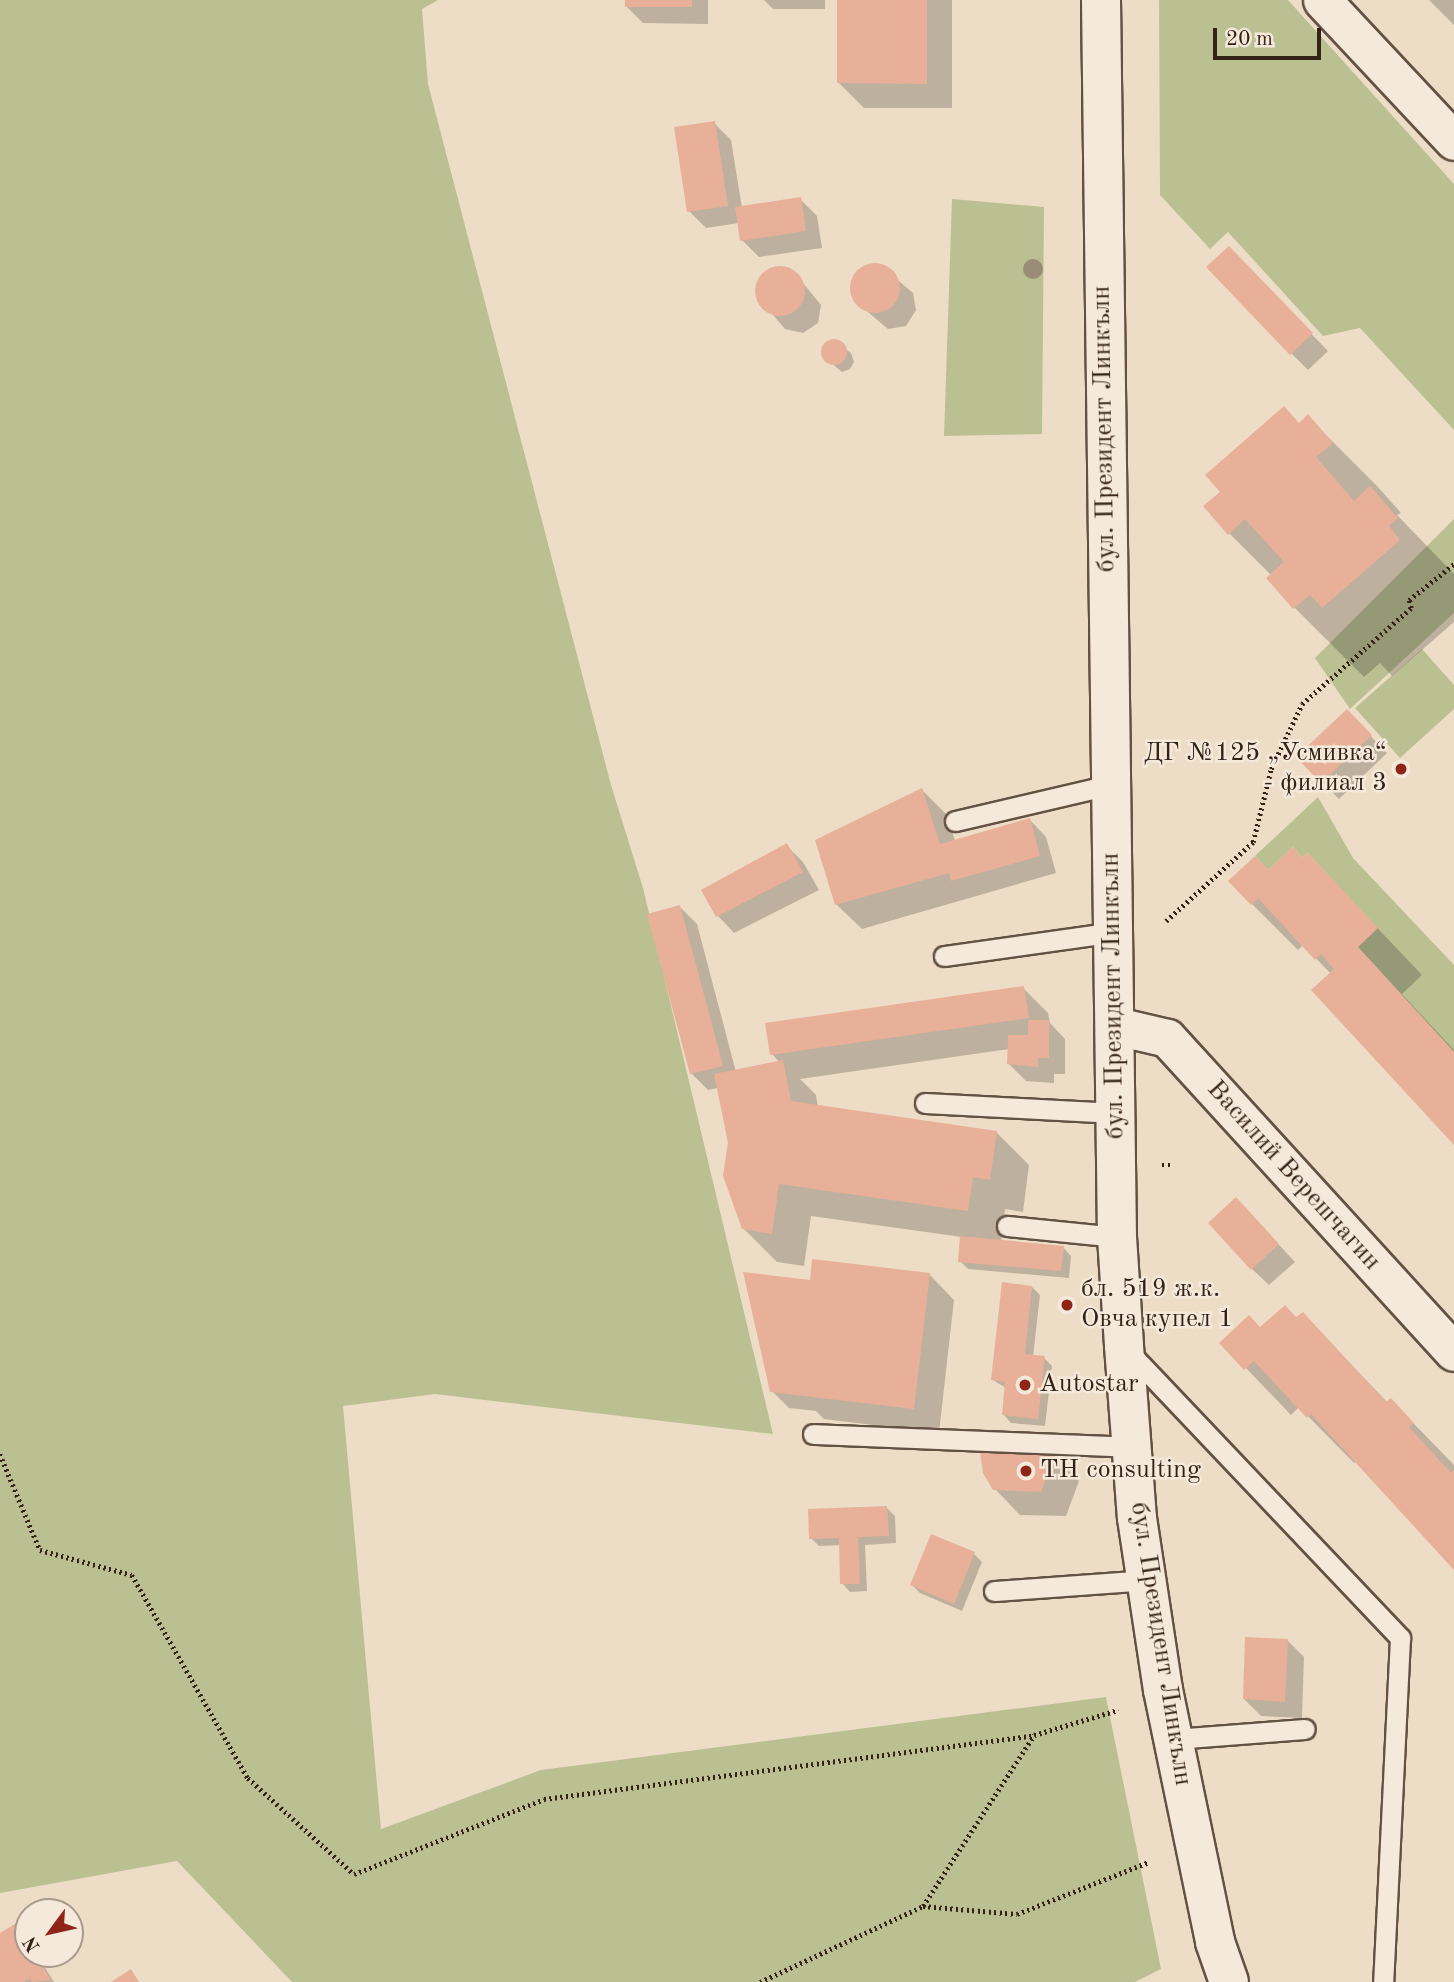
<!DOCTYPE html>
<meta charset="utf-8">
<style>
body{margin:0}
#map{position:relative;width:1454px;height:1982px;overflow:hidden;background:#eeddc6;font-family:"Old Standard TT",serif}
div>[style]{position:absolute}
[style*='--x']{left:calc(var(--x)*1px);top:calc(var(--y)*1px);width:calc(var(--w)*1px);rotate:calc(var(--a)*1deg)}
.green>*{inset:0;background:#bbc093}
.shadow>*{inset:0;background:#0003}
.building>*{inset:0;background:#e8b099}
.round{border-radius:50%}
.path>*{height:4.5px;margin-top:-2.25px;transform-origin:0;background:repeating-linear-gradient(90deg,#352217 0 2px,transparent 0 5.5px)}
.roads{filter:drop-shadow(2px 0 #635143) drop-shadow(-2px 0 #635143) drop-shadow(0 2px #635143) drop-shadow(0 -2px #635143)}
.lane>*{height:19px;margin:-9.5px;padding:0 9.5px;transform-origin:9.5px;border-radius:9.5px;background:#f4e9da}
.street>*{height:37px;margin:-18.5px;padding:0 18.5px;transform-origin:18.5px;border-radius:18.5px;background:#f4e9da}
.secondary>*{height:38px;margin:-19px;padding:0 19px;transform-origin:19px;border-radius:19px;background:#f4e9da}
.trees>*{width:20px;height:20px;margin:-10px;border-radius:50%;background:#9a8c77}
.dots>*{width:19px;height:19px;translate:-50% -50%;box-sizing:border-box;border:4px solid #f4e9da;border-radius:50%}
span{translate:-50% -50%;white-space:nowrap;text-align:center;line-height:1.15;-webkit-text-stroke:5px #f4e9da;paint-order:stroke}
.street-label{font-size:26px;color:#352217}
.poi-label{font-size:26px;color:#352217}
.right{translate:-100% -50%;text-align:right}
.left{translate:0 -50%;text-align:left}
.north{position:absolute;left:14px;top:1898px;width:70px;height:70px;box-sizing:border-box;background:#f4e9da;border:2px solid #a8998c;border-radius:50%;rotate:237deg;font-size:19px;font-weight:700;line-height:28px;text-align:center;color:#352217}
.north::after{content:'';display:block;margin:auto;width:24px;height:32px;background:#8f2418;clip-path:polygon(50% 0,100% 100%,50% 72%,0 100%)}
.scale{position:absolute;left:1213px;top:28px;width:108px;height:32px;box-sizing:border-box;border:4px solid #352217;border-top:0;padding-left:9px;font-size:21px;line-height:24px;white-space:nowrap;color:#352217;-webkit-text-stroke:5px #f4e9da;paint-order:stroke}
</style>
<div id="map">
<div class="green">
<div style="clip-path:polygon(0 0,438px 0,422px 9px,428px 84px,611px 785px,643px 888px,773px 1434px,435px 1394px,343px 1406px,381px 1829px,541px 1770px,1106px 1697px,1161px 1969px,1135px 1982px,292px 1982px,177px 1861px,0 1893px)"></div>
<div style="clip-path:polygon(1159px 0,1288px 0,1454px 184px,1454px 430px,1360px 328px,1323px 336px,1228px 232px,1210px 249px,1160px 195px)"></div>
<div style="clip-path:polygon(952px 199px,1044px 207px,1042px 434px,944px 436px)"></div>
<div style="clip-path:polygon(1454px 519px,1454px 613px,1350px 709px,1315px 658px)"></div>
<div style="clip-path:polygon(1422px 649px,1454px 685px,1454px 709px,1400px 758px,1355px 708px)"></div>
<div style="clip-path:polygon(1318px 797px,1353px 858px,1454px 965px,1454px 1052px,1358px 947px,1377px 928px,1308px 853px,1302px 857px,1293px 847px,1268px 870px,1255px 856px)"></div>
</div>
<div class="shadow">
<div style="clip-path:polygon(627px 0,708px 0,708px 24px,643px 23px,627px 7px)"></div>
<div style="clip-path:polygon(764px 0,825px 0,825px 9px,773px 9px)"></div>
<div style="clip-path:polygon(839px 0,952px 0,952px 108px,864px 108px,839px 83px)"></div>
<div style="clip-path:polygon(1429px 0,1454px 0,1454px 25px)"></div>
<div style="clip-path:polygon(714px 123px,731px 140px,742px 208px,800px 199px,817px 216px,822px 248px,759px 257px,742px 240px,739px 223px,706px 228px,689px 211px)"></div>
<div style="clip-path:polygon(880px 265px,913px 293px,916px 310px,906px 326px,888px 329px,855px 301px,851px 283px,861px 268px)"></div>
<div style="clip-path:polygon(1245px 265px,1328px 351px,1308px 370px,1291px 353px)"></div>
<div style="clip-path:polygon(776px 268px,794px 272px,821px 305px,818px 323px,803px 333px,785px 329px,757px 296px,761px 278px)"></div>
<div style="clip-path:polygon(834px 341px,851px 353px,854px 362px,850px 369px,842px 372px,826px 359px,823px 351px,826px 343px)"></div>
<div style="clip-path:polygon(1308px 417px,1377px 486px,1401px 513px,1397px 515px,1454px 574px,1454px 622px,1392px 676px,1380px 663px,1364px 677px,1295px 608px,1268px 578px,1271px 575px,1229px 533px,1299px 424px)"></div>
<div style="clip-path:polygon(1363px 728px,1387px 753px,1339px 799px,1298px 757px)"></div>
<div style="clip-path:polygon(922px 790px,947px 815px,955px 841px,1030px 820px,1046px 837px,1056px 873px,862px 929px,836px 904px)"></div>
<div style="clip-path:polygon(786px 845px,803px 862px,819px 890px,734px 933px,718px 916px,703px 891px)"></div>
<div style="clip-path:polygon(1308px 855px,1422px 975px,1402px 994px,1454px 1050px,1454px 1142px,1331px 974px,1303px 945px,1298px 950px,1252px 904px,1269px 872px)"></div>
<div style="clip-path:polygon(680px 907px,697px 924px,736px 1072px,780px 1063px,772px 1054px,1023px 988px,1048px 1013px,1050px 1023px,1065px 1039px,1065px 1074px,1054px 1074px,1054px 1083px,1026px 1081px,1009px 1064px,1009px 1049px,800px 1079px,816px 1095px,818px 1107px,996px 1132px,1029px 1165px,1023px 1212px,1005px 1209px,1001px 1242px,1063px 1247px,1071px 1256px,1069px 1278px,968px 1269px,960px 1261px,962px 1237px,811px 1216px,804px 1266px,777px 1262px,744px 1229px,718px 1088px,708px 1090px,691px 1073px)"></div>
<div style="clip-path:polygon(1252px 1216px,1295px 1262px,1269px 1285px,1252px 1269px)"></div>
<div style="clip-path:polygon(929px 1274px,954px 1300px,939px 1433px,824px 1419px,816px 1411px,789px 1408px,772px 1391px,811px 1282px)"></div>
<div style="clip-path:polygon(1032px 1287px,1040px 1295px,1033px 1357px,1044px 1358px,1052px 1366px,1045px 1426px,1011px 1423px,1003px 1414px,1006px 1388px,993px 1380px)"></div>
<div style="clip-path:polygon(1303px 1314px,1388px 1403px,1391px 1400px,1454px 1465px,1454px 1567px,1356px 1461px,1354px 1463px,1299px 1407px,1291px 1415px,1222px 1343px,1297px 1319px)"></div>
<div style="clip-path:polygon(1054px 1456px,1079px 1481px,1066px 1516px,1020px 1515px,995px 1489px)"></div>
<div style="clip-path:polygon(887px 1508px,895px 1516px,896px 1543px,865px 1545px,867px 1591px,850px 1592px,842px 1583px,841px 1545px,819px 1546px,811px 1538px)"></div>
<div style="clip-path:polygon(974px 1554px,982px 1562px,962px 1611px,920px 1593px,912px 1585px)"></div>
<div style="clip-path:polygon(1287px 1640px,1304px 1657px,1302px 1718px,1261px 1716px,1244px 1699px)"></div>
<div style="clip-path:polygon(28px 1919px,28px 1954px,56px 1954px,58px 1957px,44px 1966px,54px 1982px,0 1982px,0 1935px)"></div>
</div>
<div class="building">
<div style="clip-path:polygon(625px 0,692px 0,692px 7px,625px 7px)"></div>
<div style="clip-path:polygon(837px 0,927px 0,927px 84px,837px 83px)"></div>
<div style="clip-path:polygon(715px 121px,728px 206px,687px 212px,674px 127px)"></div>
<div style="clip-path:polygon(801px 197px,806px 231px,740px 241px,735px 207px)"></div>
<div style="clip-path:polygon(1229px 246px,1313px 333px,1290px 355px,1206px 267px)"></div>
<div class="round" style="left:850px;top:263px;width:50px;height:50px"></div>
<div class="round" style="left:755px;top:266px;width:50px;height:50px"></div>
<div class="round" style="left:821px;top:339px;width:26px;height:26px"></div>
<div style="clip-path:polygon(1284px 406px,1299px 423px,1308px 414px,1333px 443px,1316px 457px,1354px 501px,1370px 486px,1398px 518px,1389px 526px,1400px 540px,1322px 608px,1310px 595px,1293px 609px,1266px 578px,1284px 562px,1245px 519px,1228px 535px,1203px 506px,1220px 492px,1205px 475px)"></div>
<div style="clip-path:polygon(1347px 709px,1372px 735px,1321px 783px,1296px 757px)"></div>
<div style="clip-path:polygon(922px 788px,940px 844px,1030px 818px,1040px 856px,951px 881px,949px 873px,835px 905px,815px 840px)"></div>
<div style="clip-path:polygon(787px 843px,803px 872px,716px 917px,701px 890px)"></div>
<div style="clip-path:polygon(1293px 847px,1302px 857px,1308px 853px,1378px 928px,1358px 947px,1454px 1052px,1454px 1145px,1311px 990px,1334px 969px,1321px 954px,1315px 960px,1258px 898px,1251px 905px,1228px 881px,1255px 856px,1268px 870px)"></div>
<div style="clip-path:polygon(680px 905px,723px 1066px,690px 1074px,647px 914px)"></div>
<div style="clip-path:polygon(1024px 986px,1029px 1018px,770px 1055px,765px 1023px)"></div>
<div style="clip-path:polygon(1028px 1020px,1049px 1020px,1049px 1058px,1038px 1058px,1038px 1067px,1007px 1064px,1008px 1035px,1028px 1035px)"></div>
<div style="clip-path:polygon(783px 1060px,791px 1101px,997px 1131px,990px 1180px,973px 1177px,968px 1211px,779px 1184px,772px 1234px,742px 1229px,723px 1176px,728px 1142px,714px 1074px)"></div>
<div style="clip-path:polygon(1236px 1197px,1279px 1244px,1251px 1270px,1208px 1223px)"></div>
<div style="clip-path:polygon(960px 1236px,1064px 1246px,1061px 1271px,958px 1262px)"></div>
<div style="clip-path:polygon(812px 1259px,930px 1273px,914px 1409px,770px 1392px,743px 1272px,810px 1280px)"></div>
<div style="clip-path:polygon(1002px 1282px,1032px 1286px,1025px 1354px,1045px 1356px,1038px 1419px,1002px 1415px,1005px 1382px,991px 1380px)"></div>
<div style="clip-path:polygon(1285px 1305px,1296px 1317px,1303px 1312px,1386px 1402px,1391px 1398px,1414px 1423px,1409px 1427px,1451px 1473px,1454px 1470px,1454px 1570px,1311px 1414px,1307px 1418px,1254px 1361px,1244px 1370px,1219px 1343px,1249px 1315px,1260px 1327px)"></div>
<div style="clip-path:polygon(980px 1452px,1055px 1455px,1041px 1492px,993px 1490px,983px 1473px)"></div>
<div style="clip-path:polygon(887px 1506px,889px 1536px,858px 1537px,860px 1584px,840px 1584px,839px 1538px,809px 1539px,808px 1509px)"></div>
<div style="clip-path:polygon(931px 1534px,975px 1552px,954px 1604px,910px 1585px)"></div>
<div style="clip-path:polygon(1245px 1637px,1288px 1639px,1285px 1702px,1243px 1699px)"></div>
<div style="clip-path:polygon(28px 1916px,28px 1954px,35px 1954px,51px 1980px,32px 1982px,30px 1978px,24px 1982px,0 1982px,0 1933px)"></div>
<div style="clip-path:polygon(131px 1969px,139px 1982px,111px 1982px)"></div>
</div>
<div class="path">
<div style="--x:1166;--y:921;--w:118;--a:-42.2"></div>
<div style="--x:1253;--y:842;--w:75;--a:-76.1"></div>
<div style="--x:1271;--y:769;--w:72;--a:-64.5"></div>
<div style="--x:1302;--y:704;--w:145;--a:-41.4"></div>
<div style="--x:1411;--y:608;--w:8;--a:-104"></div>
<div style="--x:1409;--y:600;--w:58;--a:-38.7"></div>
<div style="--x:1162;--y:1165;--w:8;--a:0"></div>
<div style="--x:0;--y:1454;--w:104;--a:67.4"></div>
<div style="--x:40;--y:1550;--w:95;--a:15.2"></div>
<div style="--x:132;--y:1575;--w:234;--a:60.3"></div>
<div style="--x:248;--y:1778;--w:143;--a:42.2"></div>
<div style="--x:354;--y:1874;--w:204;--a:-21.5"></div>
<div style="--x:544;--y:1799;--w:494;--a:-7.4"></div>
<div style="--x:923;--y:1906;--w:204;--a:-57"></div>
<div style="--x:1034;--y:1735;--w:88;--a:-16.6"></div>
<div style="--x:760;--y:1982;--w:180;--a:-25"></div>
<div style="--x:923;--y:1906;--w:94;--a:4.9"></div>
<div style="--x:1017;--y:1914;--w:142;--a:-21.5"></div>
</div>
<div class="roads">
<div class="lane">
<div style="--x:955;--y:821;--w:159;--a:-13.1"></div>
<div style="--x:944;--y:956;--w:172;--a:-8"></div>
<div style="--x:925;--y:1103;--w:191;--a:3"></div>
<div style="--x:1007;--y:1226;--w:111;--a:5.7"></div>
<div style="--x:1127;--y:1350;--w:397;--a:46.5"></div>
<div style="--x:1400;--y:1638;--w:344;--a:92.8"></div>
<div style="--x:813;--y:1434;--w:319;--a:2.3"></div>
<div style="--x:994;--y:1591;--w:152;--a:-4.1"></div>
<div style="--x:1174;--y:1739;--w:131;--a:-4.4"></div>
</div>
<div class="street">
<div style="--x:1322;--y:0;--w:193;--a:46.9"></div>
<div style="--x:1116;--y:1026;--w:52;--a:13.2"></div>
<div style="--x:1167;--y:1038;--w:425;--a:47.6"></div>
</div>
<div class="secondary">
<div style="--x:1101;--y:0;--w:1237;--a:89.26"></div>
<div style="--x:1117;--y:1237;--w:109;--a:86.3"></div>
<div style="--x:1124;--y:1346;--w:172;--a:85.7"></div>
<div style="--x:1137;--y:1518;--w:174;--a:81.4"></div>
<div style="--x:1163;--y:1690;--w:257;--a:78.3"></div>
<div style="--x:1215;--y:1942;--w:42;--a:70.7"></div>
</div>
</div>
<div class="trees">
<div style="left:1033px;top:269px"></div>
</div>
<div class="dots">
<div style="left:1401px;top:769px;background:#8f2418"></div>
<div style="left:1067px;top:1305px;background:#8f2418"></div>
<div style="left:1025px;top:1385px;background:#8f2418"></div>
<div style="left:1026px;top:1471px;background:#8f2418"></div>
</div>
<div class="street-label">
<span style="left:1105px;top:429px;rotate:-91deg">бул. Президент Линкълн</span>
<span style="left:1114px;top:996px;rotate:-91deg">бул. Президент Линкълн</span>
<span style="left:1293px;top:1176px;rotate:48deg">Василий Верешчагин</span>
<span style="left:1160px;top:1644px;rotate:81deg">бул. Президент Линкълн</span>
</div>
<div class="poi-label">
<span class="right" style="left:1387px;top:769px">ДГ №125 „Усмивка“<br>- филиал 3</span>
<span class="left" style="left:1081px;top:1305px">бл. 519 ж.к.<br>Овча купел 1</span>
<span class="left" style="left:1039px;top:1385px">Autostar</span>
<span class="left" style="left:1040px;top:1471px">TH consulting</span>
</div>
<div class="north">N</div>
<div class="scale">20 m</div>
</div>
